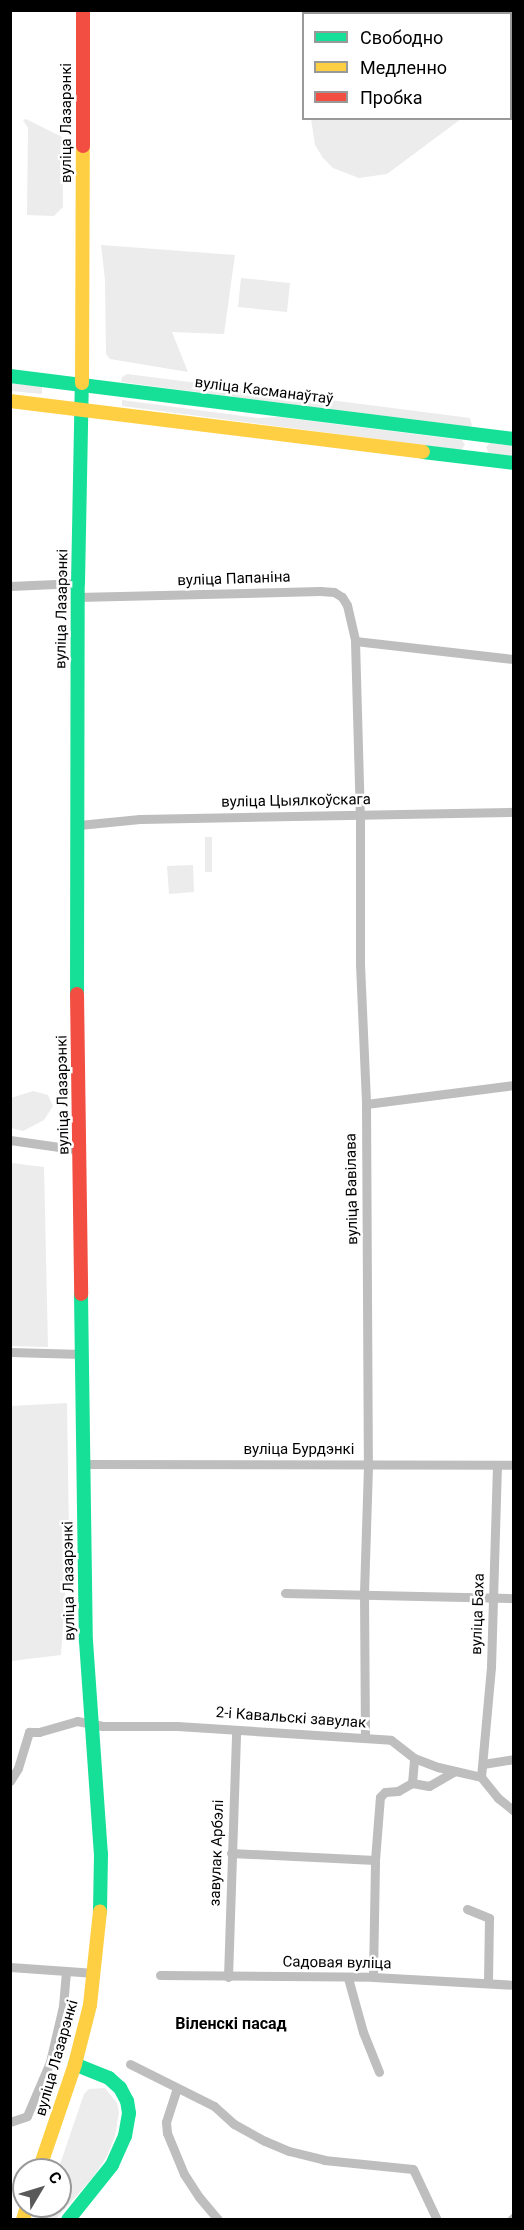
<!DOCTYPE html>
<meta charset="utf-8">
<style>
body{margin:0}
#map{position:relative;width:524px;height:2230px;overflow:hidden;background:#fff;font-family:Roboto,sans-serif}
div>[style]{position:absolute}
[style*='--x']{left:calc(var(--x)*1px);top:calc(var(--y)*1px);width:calc(var(--w)*1px);rotate:calc(var(--a)*1deg)}
.green>*{inset:0;background:#ececec}
.street>*{height:9px;margin:-4.5px;padding:0 4.5px;transform-origin:4.5px;border-radius:4.5px;background:#bebebe}
.fast>*{height:14px;margin:-7px;padding:0 7px;transform-origin:7px;border-radius:7px;background:#16e098}
.slow>*{height:14px;margin:-7px;padding:0 7px;transform-origin:7px;border-radius:7px;background:#ffcf43}
.jam>*{height:14px;margin:-7px;padding:0 7px;transform-origin:7px;border-radius:7px;background:#f24e42}
span{translate:-50% -50%;white-space:nowrap;text-align:center;line-height:1.15;-webkit-text-stroke:5px #fff;paint-order:stroke}
.street-label{font-size:15px;color:#000}
.neighbourhood-label{font-size:16px;color:#000;font-weight:700}
.frame{position:absolute;inset:0;border:12px solid #000;pointer-events:none}
.legend{position:absolute;left:302px;top:12px;width:210px;height:108px;box-sizing:border-box;background:#fff;border:2px solid #999;margin:0;padding:8px 10px;list-style:none;font-size:18px;color:#000}
.legend li{display:flex;align-items:center;gap:12px;height:30px}
.legend b{width:30px;border:2px solid #999}
.north{position:absolute;left:12px;top:2158px;width:60px;height:60px;box-sizing:border-box;background:#fff;border:2px solid #999;border-radius:50%;rotate:52deg;font-size:16px;font-weight:700;line-height:24px;text-align:center;color:#000}
.north::after{content:'';display:block;margin:auto;width:21px;height:27px;background:#595959;clip-path:polygon(50% 0,100% 100%,50% 72%,0 100%)}
</style>
<div id="map">
<div class="green">
<div style="clip-path:polygon(422px 10px,492px 10px,496px 13px,418px 13px)"></div>
<div style="clip-path:polygon(26px 119px,62px 137px,63px 207px,54px 216px,27px 215px,28px 128px,23px 120px)"></div>
<div style="clip-path:polygon(311px 119px,311px 118px,461px 119px,387px 174px,359px 178px,333px 168px,323px 158px,315px 145px)"></div>
<div style="clip-path:polygon(101px 245px,235px 255px,224px 334px,172px 332px,188px 372px,110px 359px,106px 354px,105px 280px)"></div>
<div style="clip-path:polygon(241px 278px,290px 283px,287px 312px,238px 307px)"></div>
<div style="clip-path:polygon(127px 374px,470px 418px,472px 425px,469px 428px,121px 382px,122px 377px)"></div>
<div style="clip-path:polygon(11px 383px,42px 387px,42px 394px,11px 391px)"></div>
<div style="clip-path:polygon(122px 400px,258px 418px,279px 417px,462px 440px,465px 445px,461px 450px,122px 406px)"></div>
<div style="clip-path:polygon(490px 443px,513px 446px,513px 456px,489px 453px,486px 447px)"></div>
<div style="clip-path:polygon(205px 837px,212px 837px,212px 872px,205px 872px)"></div>
<div style="clip-path:polygon(193px 865px,194px 892px,169px 894px,167px 866px)"></div>
<div style="clip-path:polygon(33px 1091px,48px 1095px,53px 1106px,44px 1120px,23px 1131px,11px 1128px,11px 1098px)"></div>
<div style="clip-path:polygon(11px 1163px,44px 1167px,48px 1347px,11px 1346px)"></div>
<div style="clip-path:polygon(67px 1403px,69px 1536px,61px 1655px,11px 1661px,11px 1406px)"></div>
<div style="clip-path:polygon(105px 2088px,117px 2103px,119px 2112px,115px 2136px,107px 2156px,94px 2176px,56px 2219px,41px 2219px,43px 2213px,50px 2210px,50px 2206px,60px 2206px,58px 2170px,84px 2094px,89px 2089px)"></div>
</div>
<div class="street">
<div style="--x:10;--y:586;--w:68;--a:-2.5"></div>
<div style="--x:78;--y:597;--w:242;--a:-1.4"></div>
<div style="--x:320;--y:591;--w:14;--a:4"></div>
<div style="--x:334;--y:592;--w:9;--a:32"></div>
<div style="--x:342;--y:597;--w:9;--a:58"></div>
<div style="--x:347;--y:605;--w:37;--a:77"></div>
<div style="--x:355;--y:641;--w:175;--a:88.4"></div>
<div style="--x:360;--y:816;--w:148;--a:90"></div>
<div style="--x:360;--y:964;--w:140;--a:87.5"></div>
<div style="--x:366;--y:1104;--w:362;--a:89.7"></div>
<div style="--x:368;--y:1466;--w:128;--a:91.8"></div>
<div style="--x:364;--y:1594;--w:143;--a:89.6"></div>
<div style="--x:355;--y:641;--w:160;--a:6.5"></div>
<div style="--x:79;--y:825;--w:61;--a:-5.6"></div>
<div style="--x:140;--y:819;--w:374;--a:-1.1"></div>
<div style="--x:366;--y:1104;--w:149;--a:-7.3"></div>
<div style="--x:10;--y:1140;--w:71;--a:8.1"></div>
<div style="--x:10;--y:1352;--w:72;--a:1.6"></div>
<div style="--x:84;--y:1464;--w:430;--a:0.1"></div>
<div style="--x:285;--y:1593;--w:229;--a:1.3"></div>
<div style="--x:483;--y:1764;--w:31;--a:-9"></div>
<div style="--x:481;--y:1777;--w:110;--a:-84.8"></div>
<div style="--x:491;--y:1667;--w:202;--a:-88.3"></div>
<div style="--x:10;--y:1781;--w:15;--a:-58"></div>
<div style="--x:18;--y:1768;--w:38;--a:-73"></div>
<div style="--x:29;--y:1732;--w:10;--a:0"></div>
<div style="--x:39;--y:1732;--w:40;--a:-16"></div>
<div style="--x:77;--y:1721;--w:25;--a:11"></div>
<div style="--x:102;--y:1726;--w:75;--a:0"></div>
<div style="--x:177;--y:1726;--w:214;--a:3.7"></div>
<div style="--x:391;--y:1740;--w:29;--a:38"></div>
<div style="--x:414;--y:1758;--w:26;--a:21"></div>
<div style="--x:438;--y:1767;--w:44;--a:13.1"></div>
<div style="--x:481;--y:1777;--w:27;--a:51"></div>
<div style="--x:498;--y:1798;--w:21;--a:39"></div>
<div style="--x:412;--y:1783;--w:25;--a:-85"></div>
<div style="--x:231;--y:1853;--w:144;--a:2.8"></div>
<div style="--x:467;--y:1909;--w:24;--a:22"></div>
<div style="--x:489;--y:1918;--w:65;--a:90.9"></div>
<div style="--x:10;--y:1967;--w:85;--a:4"></div>
<div style="--x:160;--y:1975;--w:213;--a:0.5"></div>
<div style="--x:373;--y:1977;--w:141;--a:3.2"></div>
<div style="--x:228;--y:1977;--w:247;--a:-88.1"></div>
<div style="--x:373;--y:1977;--w:117;--a:-89"></div>
<div style="--x:375;--y:1860;--w:63;--a:-85.5"></div>
<div style="--x:380;--y:1797;--w:7;--a:-45"></div>
<div style="--x:385;--y:1792;--w:13;--a:-4"></div>
<div style="--x:398;--y:1791;--w:16;--a:-30"></div>
<div style="--x:412;--y:1783;--w:17;--a:10"></div>
<div style="--x:429;--y:1786;--w:30;--a:-30"></div>
<div style="--x:348;--y:1978;--w:56;--a:74.5"></div>
<div style="--x:363;--y:2032;--w:43;--a:68.2"></div>
<div style="--x:130;--y:2064;--w:94;--a:26.6"></div>
<div style="--x:214;--y:2106;--w:27;--a:42"></div>
<div style="--x:234;--y:2124;--w:35;--a:29"></div>
<div style="--x:265;--y:2141;--w:26;--a:23"></div>
<div style="--x:289;--y:2151;--w:36;--a:14"></div>
<div style="--x:324;--y:2160;--w:89;--a:5.8"></div>
<div style="--x:413;--y:2169;--w:56;--a:64.8"></div>
<div style="--x:177;--y:2088;--w:36;--a:108"></div>
<div style="--x:166;--y:2122;--w:11;--a:85"></div>
<div style="--x:167;--y:2133;--w:44;--a:67.5"></div>
<div style="--x:184;--y:2174;--w:27;--a:57"></div>
<div style="--x:199;--y:2197;--w:30;--a:50"></div>
<div style="--x:10;--y:2122;--w:18;--a:-19"></div>
<div style="--x:27;--y:2116;--w:59;--a:-66.9"></div>
<div style="--x:50;--y:2062;--w:57;--a:-76.9"></div>
<div style="--x:63;--y:2006;--w:35;--a:-85"></div>
<div style="--x:511;--y:2220;--w:4;--a:-45"></div>
</div>
<div class="fast">
<div style="--x:10;--y:376;--w:508;--a:7.13"></div>
<div style="--x:423;--y:452;--w:92;--a:6.9"></div>
<div style="--x:77;--y:994;--w:411;--a:-89.9"></div>
<div style="--x:78;--y:583;--w:200;--a:-88.9"></div>
<div style="--x:81;--y:1294;--w:347;--a:89.2"></div>
<div style="--x:86;--y:1641;--w:214;--a:86"></div>
<div style="--x:101;--y:1854;--w:58;--a:91"></div>
<div style="--x:68;--y:2220;--w:70;--a:-51.3"></div>
<div style="--x:112;--y:2165;--w:32;--a:-66"></div>
<div style="--x:125;--y:2136;--w:23;--a:-80"></div>
<div style="--x:129;--y:2113;--w:12;--a:-99"></div>
<div style="--x:127;--y:2101;--w:15;--a:-118"></div>
<div style="--x:120;--y:2088;--w:15;--a:-138"></div>
<div style="--x:109;--y:2078;--w:37;--a:-158"></div>
</div>
<div class="slow">
<div style="--x:82;--y:383;--w:237;--a:-89.8"></div>
<div style="--x:10;--y:401;--w:416;--a:7"></div>
<div style="--x:39;--y:2170;--w:112;--a:-71.2"></div>
<div style="--x:75;--y:2064;--w:61;--a:-75.7"></div>
<div style="--x:90;--y:2005;--w:94;--a:-83.9"></div>
<div style="--x:23;--y:2220;--w:15;--a:-74"></div>
</div>
<div class="jam">
<div style="--x:83;--y:146;--w:136;--a:-90"></div>
<div style="--x:77;--y:994;--w:300;--a:89.2"></div>
</div>
<div class="street-label">
<span style="left:67px;top:123px;rotate:-90deg">вуліца Лазарэнкі</span>
<span style="left:264px;top:391px;rotate:7deg">вуліца Касманаўтаў</span>
<span style="left:234px;top:579px;rotate:-2deg">вуліца Папаніна</span>
<span style="left:62px;top:609px;rotate:-89deg">вуліца Лазарэнкі</span>
<span style="left:296px;top:801px;rotate:-1deg">вуліца Цыялкоўскага</span>
<span style="left:63px;top:1095px;rotate:-91deg">вуліца Лазарэнкі</span>
<span style="left:352px;top:1189px;rotate:-91deg">вуліца Вавілава</span>
<span style="left:299px;top:1450px">вуліца Бурдэнкі</span>
<span style="left:69px;top:1581px;rotate:-91deg">вуліца Лазарэнкі</span>
<span style="left:478px;top:1614px;rotate:-88deg">вуліца Баха</span>
<span style="left:291px;top:1718px;rotate:4deg">2-і Кавальскі завулак</span>
<span style="left:217px;top:1853px;rotate:-88deg">завулак Арбэлі</span>
<span style="left:337px;top:1963px;rotate:1deg">Садовая вуліца</span>
<span style="left:57px;top:2058px;rotate:-74deg">вуліца Лазарэнкі</span>
</div>
<div class="neighbourhood-label">
<span style="left:231px;top:2024px">Віленскі пасад</span>
</div>
<div class="frame"></div>
<ul class="legend">
<li><b style="height:8px;background:#16e098"></b>Свободно</li>
<li><b style="height:8px;background:#ffcf43"></b>Медленно</li>
<li><b style="height:8px;background:#f24e42"></b>Пробка</li>
</ul>
<div class="north">С</div>
</div>
